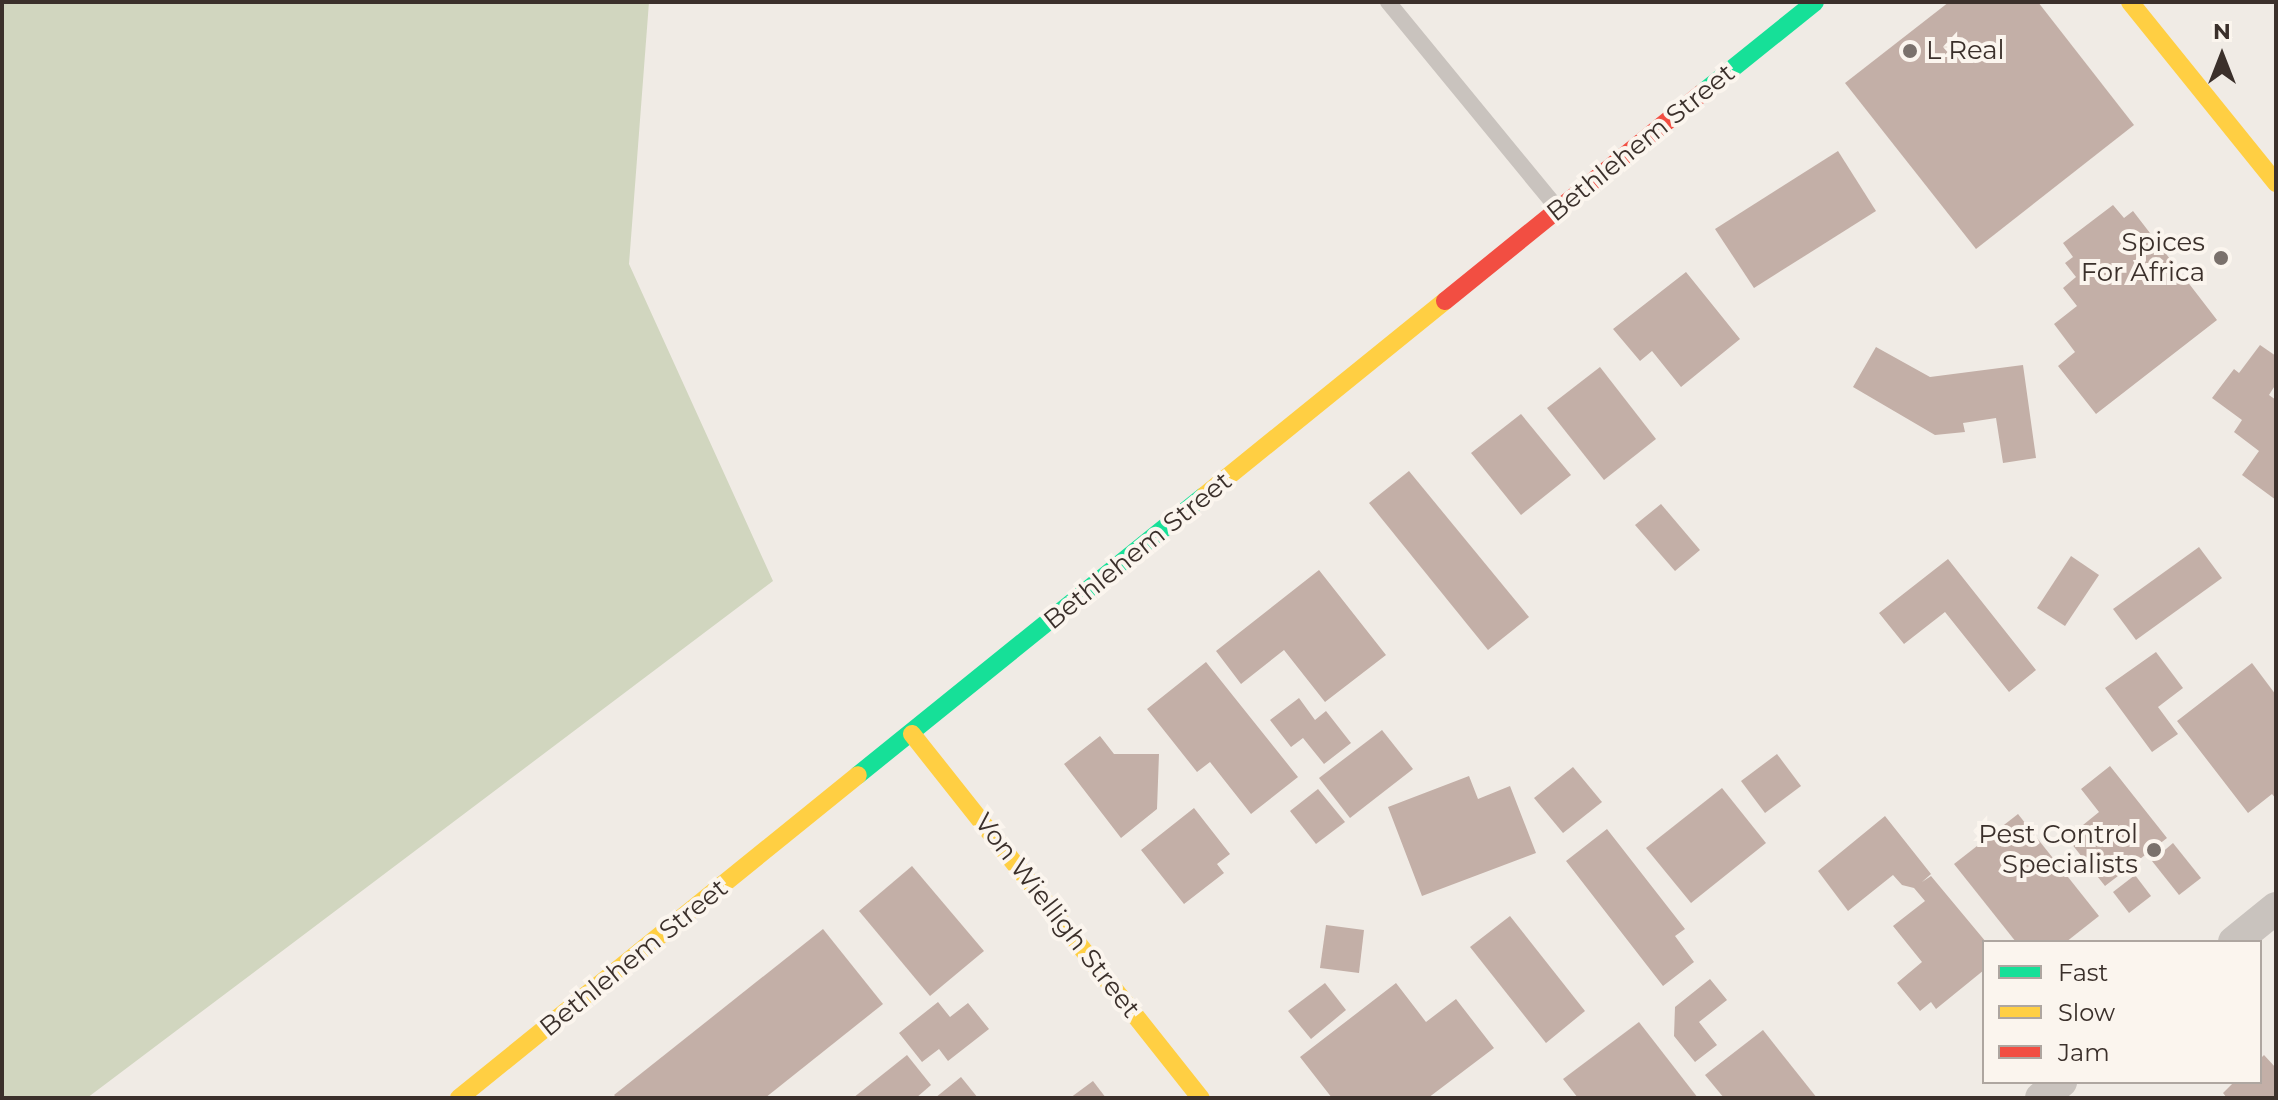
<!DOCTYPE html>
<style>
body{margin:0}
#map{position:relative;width:2278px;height:1100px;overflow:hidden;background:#f0ebe5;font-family:Montserrat,sans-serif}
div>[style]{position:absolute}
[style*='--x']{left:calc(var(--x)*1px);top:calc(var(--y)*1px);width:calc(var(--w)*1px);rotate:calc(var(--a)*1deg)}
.green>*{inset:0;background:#d1d6bf}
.building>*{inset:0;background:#c3afa7}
.lane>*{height:16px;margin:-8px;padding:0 8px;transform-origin:8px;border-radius:8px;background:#c9c3be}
.street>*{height:32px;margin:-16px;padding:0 16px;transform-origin:16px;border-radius:16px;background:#c9c3be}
.fast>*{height:18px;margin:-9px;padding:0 9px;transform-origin:9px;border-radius:9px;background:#16e098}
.slow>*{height:18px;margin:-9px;padding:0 9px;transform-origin:9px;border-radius:9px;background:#ffcf43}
.jam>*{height:18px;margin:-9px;padding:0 9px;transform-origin:9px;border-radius:9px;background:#f24e42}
.dots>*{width:22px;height:22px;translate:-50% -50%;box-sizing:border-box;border:4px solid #fbf5ee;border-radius:50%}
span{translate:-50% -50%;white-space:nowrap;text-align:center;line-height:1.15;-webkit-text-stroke:8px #fbf5ee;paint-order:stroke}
.poi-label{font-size:26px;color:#3b302b}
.left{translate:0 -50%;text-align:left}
.right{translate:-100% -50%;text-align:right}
.street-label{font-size:26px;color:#3b302b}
.frame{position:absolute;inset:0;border:4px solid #3b302b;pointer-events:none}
.legend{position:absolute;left:1982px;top:940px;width:280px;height:144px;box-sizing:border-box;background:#fbf5ee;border:2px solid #aea6a0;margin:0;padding:10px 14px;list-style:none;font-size:24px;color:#3b302b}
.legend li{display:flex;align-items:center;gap:16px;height:40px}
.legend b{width:40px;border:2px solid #aea6a0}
.north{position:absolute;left:2182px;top:16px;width:80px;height:80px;-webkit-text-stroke:6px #fbf5ee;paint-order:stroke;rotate:0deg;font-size:22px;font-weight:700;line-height:32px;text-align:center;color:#3b302b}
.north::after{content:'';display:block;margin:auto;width:28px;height:36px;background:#3b302b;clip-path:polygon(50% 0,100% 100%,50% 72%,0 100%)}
</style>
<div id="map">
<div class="green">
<div style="clip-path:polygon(2px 2px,649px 2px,629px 264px,773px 581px,87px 1098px,2px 1098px)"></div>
</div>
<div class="building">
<div style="clip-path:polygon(1949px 2px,2038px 2px,2134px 125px,1976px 249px,1845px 83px)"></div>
<div style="clip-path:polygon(1838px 151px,1876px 211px,1754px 288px,1715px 229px)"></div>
<div style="clip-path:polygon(2113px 205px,2124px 218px,2133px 211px,2217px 320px,2096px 414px,2058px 366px,2075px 352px,2054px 324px,2077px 306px,2063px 288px,2076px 277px,2065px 263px,2073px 257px,2063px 243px)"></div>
<div style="clip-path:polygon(1686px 272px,1740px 339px,1681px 387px,1652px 351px,1640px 361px,1613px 329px)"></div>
<div style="clip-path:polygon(2260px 345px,2276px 356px,2276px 384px,2269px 395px,2276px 400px,2276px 500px,2242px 475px,2259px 451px,2234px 432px,2242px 420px,2212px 398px,2234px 369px,2239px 373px)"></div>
<div style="clip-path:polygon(1876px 347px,1930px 377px,2023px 365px,2036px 458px,2003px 463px,1996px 418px,1963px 423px,1965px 432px,1935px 435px,1853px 387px)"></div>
<div style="clip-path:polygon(1600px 367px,1656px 439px,1604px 480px,1547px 408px)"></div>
<div style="clip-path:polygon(1521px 414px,1571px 475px,1521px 515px,1471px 453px)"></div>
<div style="clip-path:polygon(1409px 471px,1529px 617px,1488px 650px,1369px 503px)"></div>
<div style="clip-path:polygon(1661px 504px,1700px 550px,1675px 571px,1635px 525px)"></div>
<div style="clip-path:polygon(2199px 547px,2222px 578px,2136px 640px,2113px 609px)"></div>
<div style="clip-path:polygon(2071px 556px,2099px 575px,2065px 626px,2037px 608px)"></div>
<div style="clip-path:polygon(1948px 559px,2036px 670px,2009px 692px,1945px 612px,1904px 644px,1879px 613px)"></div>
<div style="clip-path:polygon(1319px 570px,1386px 655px,1325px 702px,1284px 650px,1241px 684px,1216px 651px)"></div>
<div style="clip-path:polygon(2156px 652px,2183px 688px,2158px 707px,2178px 734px,2152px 752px,2105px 688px)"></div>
<div style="clip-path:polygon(1206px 662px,1298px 777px,1251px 814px,1210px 762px,1197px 772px,1147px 709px)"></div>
<div style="clip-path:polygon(2252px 663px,2276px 695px,2276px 799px,2272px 794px,2248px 813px,2177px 721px)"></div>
<div style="clip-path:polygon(1299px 698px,1315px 720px,1326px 711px,1351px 743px,1324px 764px,1303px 738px,1291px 747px,1270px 720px)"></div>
<div style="clip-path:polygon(1382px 730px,1413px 769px,1350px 818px,1319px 778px)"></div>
<div style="clip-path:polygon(1100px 736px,1114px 754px,1159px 754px,1157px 809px,1121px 838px,1064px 764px)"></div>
<div style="clip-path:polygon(1777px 754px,1801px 786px,1765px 813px,1741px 781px)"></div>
<div style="clip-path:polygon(2110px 766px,2167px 838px,2105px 886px,2067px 838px,2099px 812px,2081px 789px)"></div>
<div style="clip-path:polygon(1573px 767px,1602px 802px,1563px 833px,1534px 798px)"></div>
<div style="clip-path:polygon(1469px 776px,1478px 799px,1510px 786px,1536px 853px,1422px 896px,1388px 807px)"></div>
<div style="clip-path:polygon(1722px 788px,1766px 843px,1691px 903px,1646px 848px)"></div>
<div style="clip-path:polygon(1318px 789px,1345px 822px,1316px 844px,1290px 811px)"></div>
<div style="clip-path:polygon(1194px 808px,1230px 854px,1217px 864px,1224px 873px,1184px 904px,1141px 850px)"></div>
<div style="clip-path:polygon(2018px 814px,2099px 916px,2066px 942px,2016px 942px,1954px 864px)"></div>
<div style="clip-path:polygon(1885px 816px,1931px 874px,1922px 882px,1931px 876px,1986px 942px,1984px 970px,1936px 1009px,1931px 1002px,1920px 1011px,1897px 983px,1922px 962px,1893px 926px,1925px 901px,1914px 888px,1902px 885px,1893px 875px,1848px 911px,1818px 871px)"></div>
<div style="clip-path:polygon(1607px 829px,1685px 929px,1675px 936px,1694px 962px,1663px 986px,1566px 861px)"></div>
<div style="clip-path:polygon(2173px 843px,2201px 878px,2179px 895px,2152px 861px)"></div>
<div style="clip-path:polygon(912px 866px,984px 951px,930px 996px,859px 911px)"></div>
<div style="clip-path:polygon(2135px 875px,2151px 896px,2129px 913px,2113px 892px)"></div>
<div style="clip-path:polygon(1510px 916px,1585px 1011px,1546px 1043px,1470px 947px)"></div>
<div style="clip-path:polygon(1326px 925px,1364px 930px,1359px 973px,1320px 968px)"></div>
<div style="clip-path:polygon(823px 929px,883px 1004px,765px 1098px,617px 1098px,614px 1095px)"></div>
<div style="clip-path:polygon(1710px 979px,1727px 1000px,1699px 1022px,1717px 1045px,1695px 1062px,1674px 1036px,1675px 1007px)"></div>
<div style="clip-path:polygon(1325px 983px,1346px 1010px,1311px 1039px,1288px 1011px)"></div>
<div style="clip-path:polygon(1396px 983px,1426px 1022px,1456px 999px,1494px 1048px,1428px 1098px,1332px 1098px,1300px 1057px)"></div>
<div style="clip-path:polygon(938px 1002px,950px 1017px,968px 1003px,989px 1029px,948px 1061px,939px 1049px,922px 1062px,899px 1033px)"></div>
<div style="clip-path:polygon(1639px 1022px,1698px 1098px,1578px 1098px,1563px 1079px)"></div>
<div style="clip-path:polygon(1763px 1030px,1817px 1098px,1724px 1098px,1705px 1075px)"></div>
<div style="clip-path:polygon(907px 1055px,931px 1085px,916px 1098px,853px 1098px)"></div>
<div style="clip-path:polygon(2264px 1055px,2276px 1068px,2276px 1098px,2227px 1098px,2223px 1093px,2234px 1082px,2260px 1082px,2260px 1059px)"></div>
<div style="clip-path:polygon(961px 1077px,978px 1098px,935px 1098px)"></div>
<div style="clip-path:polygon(1093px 1081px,1106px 1098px,1070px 1098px)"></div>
</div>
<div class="lane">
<div style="--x:1388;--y:2;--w:266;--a:50.6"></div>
</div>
<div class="street">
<div style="--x:2234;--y:942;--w:54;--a:-39"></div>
<div style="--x:2041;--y:1098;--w:26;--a:-39"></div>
</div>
<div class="fast">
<div style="--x:1702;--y:93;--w:145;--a:-38.8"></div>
<div style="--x:858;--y:775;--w:444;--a:-38.9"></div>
</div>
<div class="slow">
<div style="--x:2130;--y:2;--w:233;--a:51.1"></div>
<div style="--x:1204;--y:496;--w:310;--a:-39"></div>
<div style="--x:912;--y:734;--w:465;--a:51.6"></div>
<div style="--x:459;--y:1098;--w:513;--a:-38.99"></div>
</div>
<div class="jam">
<div style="--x:1445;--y:301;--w:331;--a:-39"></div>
</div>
<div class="dots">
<div style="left:1910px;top:51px;background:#7a716c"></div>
<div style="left:2221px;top:258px;background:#7a716c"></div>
<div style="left:2154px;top:850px;background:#7a716c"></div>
</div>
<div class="poi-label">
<span class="left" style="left:1926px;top:51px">L Real</span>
<span class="right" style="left:2205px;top:258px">Spices<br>For Africa</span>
<span class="right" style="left:2138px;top:850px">Pest Control<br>Specialists</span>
</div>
<div class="street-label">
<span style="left:1641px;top:143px;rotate:-39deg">Bethlehem Street</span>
<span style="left:1138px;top:551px;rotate:-39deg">Bethlehem Street</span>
<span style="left:1057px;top:916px;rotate:52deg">Von Wielligh Street</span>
<span style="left:634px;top:958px;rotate:-39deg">Bethlehem Street</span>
</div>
<div class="frame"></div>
<ul class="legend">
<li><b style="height:10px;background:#16e098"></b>Fast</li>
<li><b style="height:10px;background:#ffcf43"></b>Slow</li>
<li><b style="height:10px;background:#f24e42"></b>Jam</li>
</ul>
<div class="north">N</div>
</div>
